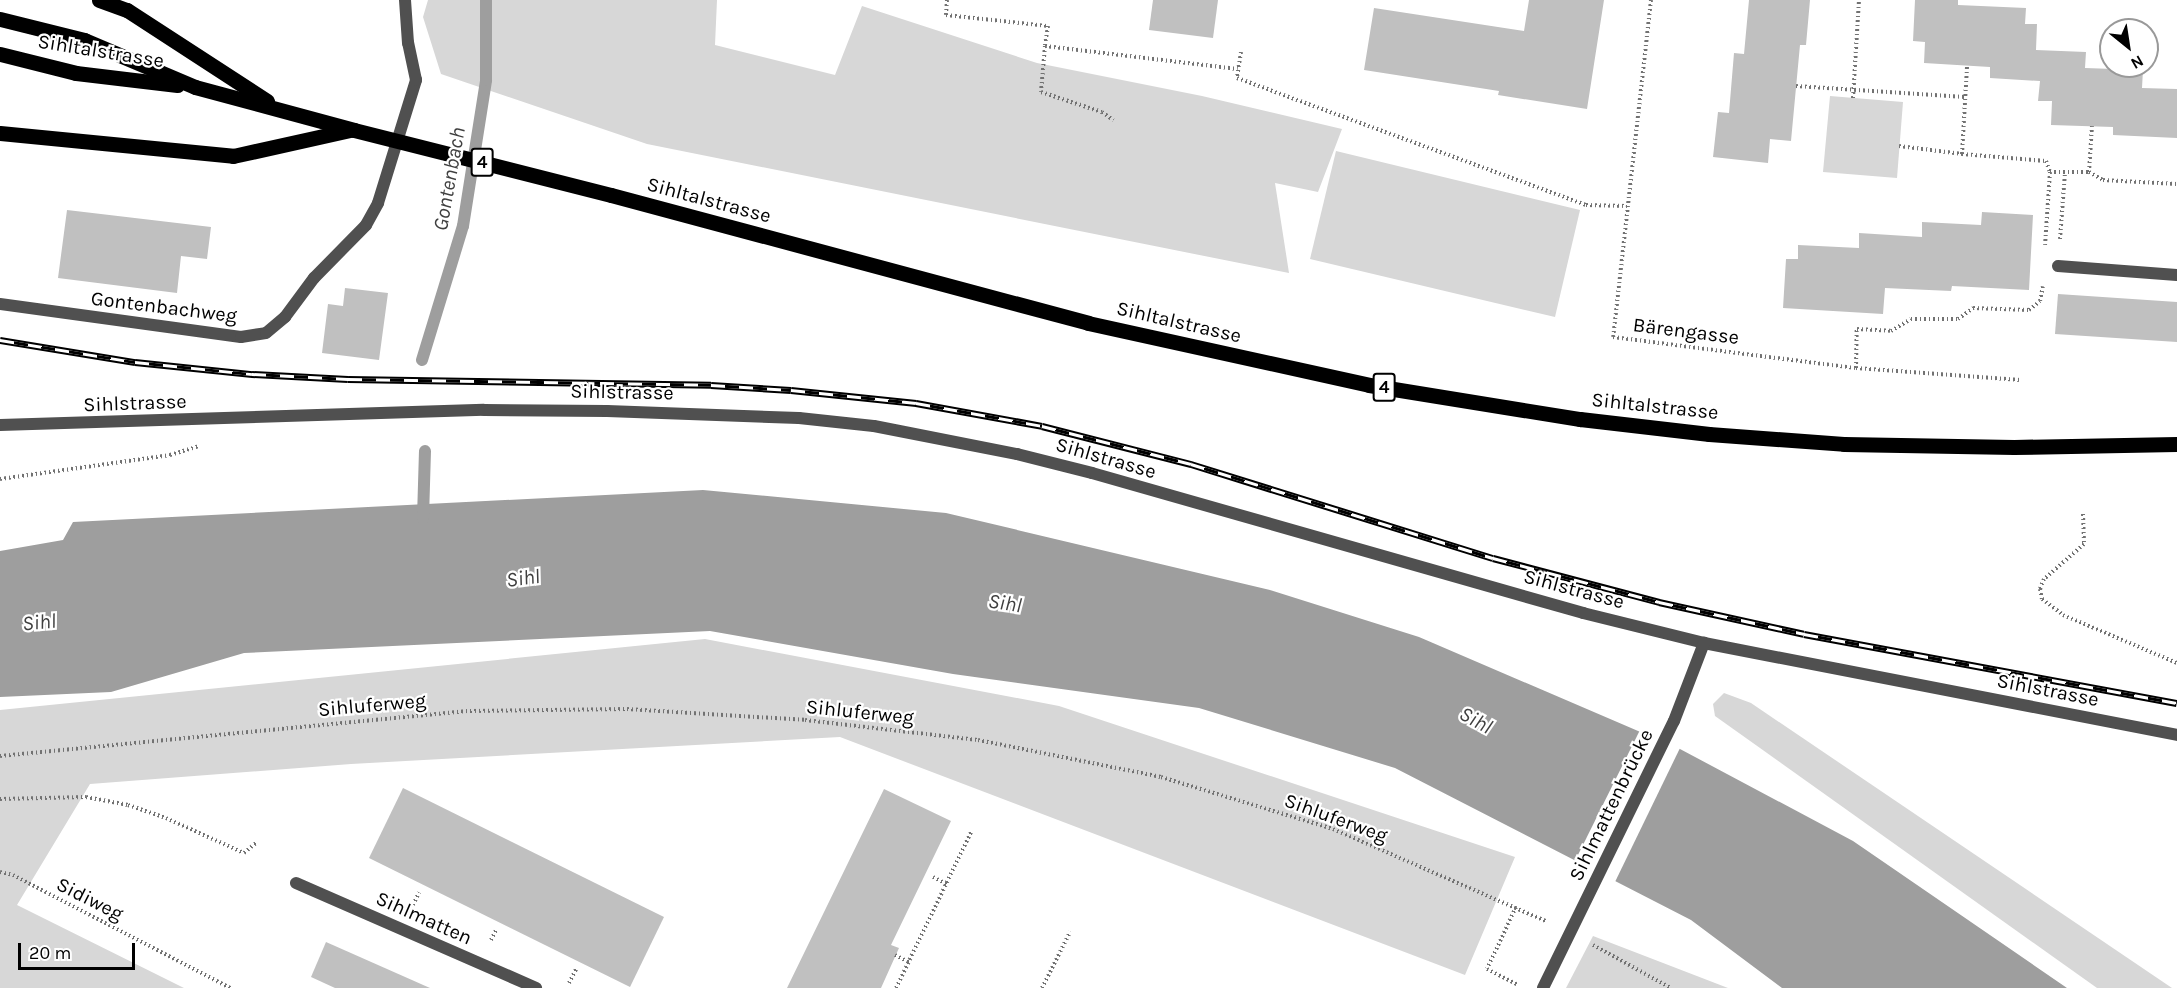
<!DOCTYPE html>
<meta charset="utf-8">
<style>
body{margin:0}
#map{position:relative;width:2177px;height:988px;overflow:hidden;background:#fff;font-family:Karla,sans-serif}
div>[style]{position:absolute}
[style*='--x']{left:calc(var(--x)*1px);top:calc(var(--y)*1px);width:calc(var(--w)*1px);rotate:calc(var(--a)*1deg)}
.green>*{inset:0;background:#d7d7d7}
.water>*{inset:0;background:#9e9e9e}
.pier>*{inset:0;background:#fff}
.stream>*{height:12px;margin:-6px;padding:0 6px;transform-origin:6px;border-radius:6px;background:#9e9e9e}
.building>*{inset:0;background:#c0c0c0}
.path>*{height:4px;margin-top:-2px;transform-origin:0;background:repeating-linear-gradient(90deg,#727272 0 1.5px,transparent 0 4.5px)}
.service>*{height:12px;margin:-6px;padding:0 6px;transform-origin:6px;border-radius:6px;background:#505050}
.minor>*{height:12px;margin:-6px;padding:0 6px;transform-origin:6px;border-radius:6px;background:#505050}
.primary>*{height:15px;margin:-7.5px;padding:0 7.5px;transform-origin:7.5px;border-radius:7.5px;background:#000}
.rail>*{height:7px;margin-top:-3.5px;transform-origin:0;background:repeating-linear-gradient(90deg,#fff 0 14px,#000 0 28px);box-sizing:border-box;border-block:2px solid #000}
span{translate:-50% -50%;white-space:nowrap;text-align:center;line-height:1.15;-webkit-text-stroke:4.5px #fff;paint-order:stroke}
.shield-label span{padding:2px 4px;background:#fff;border:2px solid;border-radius:4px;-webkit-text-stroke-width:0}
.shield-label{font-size:18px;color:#000;font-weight:700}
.street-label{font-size:20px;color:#000}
.water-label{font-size:21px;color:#3f3f3f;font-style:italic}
.north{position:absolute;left:2099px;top:18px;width:60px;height:60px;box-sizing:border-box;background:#fff;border:2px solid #999;border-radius:50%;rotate:150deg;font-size:16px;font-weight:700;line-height:24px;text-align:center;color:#000}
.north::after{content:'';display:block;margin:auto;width:21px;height:27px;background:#000;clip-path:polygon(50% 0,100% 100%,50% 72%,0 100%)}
.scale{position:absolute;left:18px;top:943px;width:117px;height:27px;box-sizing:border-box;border:3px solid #000;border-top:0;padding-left:8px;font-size:18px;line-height:21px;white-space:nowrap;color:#000;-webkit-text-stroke:4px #fff;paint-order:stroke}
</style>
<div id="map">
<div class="green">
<div style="clip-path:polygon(428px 0,717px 0,715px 45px,835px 75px,862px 6px,1037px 63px,1202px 96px,1342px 129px,1318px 192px,1275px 183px,1289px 273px,647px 144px,441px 74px,423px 17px)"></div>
<div style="clip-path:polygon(1830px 96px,1903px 102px,1897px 178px,1823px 172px)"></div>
<div style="clip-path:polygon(1336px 151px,1580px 210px,1555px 317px,1310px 259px)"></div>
<div style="clip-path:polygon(705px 639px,1059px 706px,1515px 857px,1465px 975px,840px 737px,351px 764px,90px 784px,17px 905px,184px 988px,0 988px,0 710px)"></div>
<div style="clip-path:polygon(1724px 693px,1751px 703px,2172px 988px,2097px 988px,1715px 716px,1713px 704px)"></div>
<div style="clip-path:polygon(1593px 936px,1728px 988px,1566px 988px)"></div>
</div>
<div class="water">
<div style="clip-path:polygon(703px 490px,946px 513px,1270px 590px,1419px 637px,1680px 749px,1853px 841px,2067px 988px,1782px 988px,1691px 920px,1395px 768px,1199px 708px,953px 674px,710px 631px,244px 653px,111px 692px,0 697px,0 551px,63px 540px,73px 522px)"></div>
</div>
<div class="pier">
<div style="clip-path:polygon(1641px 728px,1681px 746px,1614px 884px,1574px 863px)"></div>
</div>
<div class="stream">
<div style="--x:422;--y:360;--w:140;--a:-73"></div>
<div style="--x:463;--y:226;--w:148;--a:-81"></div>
<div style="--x:486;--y:80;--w:80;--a:-90"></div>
<div style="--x:423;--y:518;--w:67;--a:-88.3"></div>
</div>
<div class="building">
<div style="clip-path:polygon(1153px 0,1218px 0,1213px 38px,1149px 30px)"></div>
<div style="clip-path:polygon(1529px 0,1604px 0,1587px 109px,1498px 95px,1499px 91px,1364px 70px,1374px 8px,1524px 31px)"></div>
<div style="clip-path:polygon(1749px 0,1810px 0,1806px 45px,1800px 45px,1791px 141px,1770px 139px,1768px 163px,1713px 157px,1718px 112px,1729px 113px,1734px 53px,1744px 54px)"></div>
<div style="clip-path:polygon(1915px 0,1958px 0,1958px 5px,2026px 8px,2025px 24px,2037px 24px,2036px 50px,2086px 52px,2085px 68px,2143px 70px,2142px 88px,2177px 89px,2177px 138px,2113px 135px,2113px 127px,2051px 125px,2052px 101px,2038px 101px,2040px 81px,1990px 78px,1990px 67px,1924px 63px,1925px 42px,1913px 41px)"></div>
<div style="clip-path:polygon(67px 210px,211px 227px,207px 259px,181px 256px,177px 293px,58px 278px)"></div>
<div style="clip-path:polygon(1982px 212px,2033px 215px,2029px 290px,1952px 286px,1951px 291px,1885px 288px,1883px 314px,1783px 308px,1786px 259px,1798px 259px,1798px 245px,1859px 248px,1859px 233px,1922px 237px,1922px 222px,1981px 225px)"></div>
<div style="clip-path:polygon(345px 288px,388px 293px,379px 360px,322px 353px,328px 304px,343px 306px)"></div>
<div style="clip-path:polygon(2058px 294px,2177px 302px,2177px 342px,2055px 334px)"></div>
<div style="clip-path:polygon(403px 788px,664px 917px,630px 987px,369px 858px)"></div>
<div style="clip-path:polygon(884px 789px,951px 821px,891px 945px,899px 948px,881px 988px,787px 988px)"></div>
<div style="clip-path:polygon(326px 942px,430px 988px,335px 988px,311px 977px)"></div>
</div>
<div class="path">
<div style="--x:947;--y:0;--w:15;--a:94"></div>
<div style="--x:946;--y:15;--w:103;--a:6.2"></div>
<div style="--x:1048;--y:26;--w:20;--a:99"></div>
<div style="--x:1045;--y:46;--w:194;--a:6.8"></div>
<div style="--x:1651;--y:0;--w:339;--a:96.4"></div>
<div style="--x:1613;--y:337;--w:245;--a:7.3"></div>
<div style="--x:1856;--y:368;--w:165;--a:4.2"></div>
<div style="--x:1045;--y:46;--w:46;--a:95"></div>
<div style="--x:1041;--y:92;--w:64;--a:18.2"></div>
<div style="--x:1102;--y:112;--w:14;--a:36"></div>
<div style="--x:1241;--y:52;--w:26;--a:99"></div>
<div style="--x:1237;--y:78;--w:371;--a:20"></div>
<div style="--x:1586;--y:205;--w:41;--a:1.4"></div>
<div style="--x:1796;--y:86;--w:169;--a:3.7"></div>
<div style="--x:1853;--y:98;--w:98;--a:-86.5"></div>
<div style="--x:1899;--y:146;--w:64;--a:7.2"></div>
<div style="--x:1962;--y:154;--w:84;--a:4.8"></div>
<div style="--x:2046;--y:161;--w:12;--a:70"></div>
<div style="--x:2050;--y:172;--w:73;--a:93.9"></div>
<div style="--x:1962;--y:154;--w:88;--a:-86.7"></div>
<div style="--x:2050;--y:172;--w:39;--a:0"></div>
<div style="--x:2089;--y:172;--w:16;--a:30"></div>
<div style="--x:2103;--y:180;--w:74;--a:3.1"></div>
<div style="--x:2089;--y:172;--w:46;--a:-86.3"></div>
<div style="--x:2060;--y:239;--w:67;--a:-85.7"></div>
<div style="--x:1856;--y:368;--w:39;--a:-89"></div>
<div style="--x:1857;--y:329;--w:34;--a:3"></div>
<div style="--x:1891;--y:331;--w:23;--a:-31"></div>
<div style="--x:1911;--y:319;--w:47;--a:0"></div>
<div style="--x:1958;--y:319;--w:19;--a:-36"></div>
<div style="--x:1973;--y:308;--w:56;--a:2"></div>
<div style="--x:2029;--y:310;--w:14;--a:-39"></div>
<div style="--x:2040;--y:301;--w:15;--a:-79"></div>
<div style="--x:0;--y:479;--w:172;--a:-8"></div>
<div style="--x:170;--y:455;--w:31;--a:-17"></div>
<div style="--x:2083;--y:514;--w:30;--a:88"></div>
<div style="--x:2084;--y:544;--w:53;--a:138.8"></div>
<div style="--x:2044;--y:579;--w:11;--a:112"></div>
<div style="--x:2040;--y:589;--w:10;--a:79"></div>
<div style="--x:2042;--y:599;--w:26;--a:37"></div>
<div style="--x:2063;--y:615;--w:124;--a:22.8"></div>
<div style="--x:0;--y:756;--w:472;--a:-5.5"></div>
<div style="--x:470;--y:711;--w:157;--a:-0.7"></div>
<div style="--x:627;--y:709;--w:178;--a:3.5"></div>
<div style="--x:805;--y:720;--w:174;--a:6.6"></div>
<div style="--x:978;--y:740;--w:187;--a:11.4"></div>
<div style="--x:1161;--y:777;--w:180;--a:16.8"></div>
<div style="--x:1333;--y:829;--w:232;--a:23.4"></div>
<div style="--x:0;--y:799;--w:86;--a:-1.3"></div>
<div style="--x:86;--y:797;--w:43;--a:10.8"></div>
<div style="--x:128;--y:805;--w:40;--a:18.9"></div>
<div style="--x:166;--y:818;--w:85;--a:24.2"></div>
<div style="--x:244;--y:853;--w:16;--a:-40"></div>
<div style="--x:0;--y:872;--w:13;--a:13"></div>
<div style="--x:13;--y:875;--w:245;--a:27.5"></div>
<div style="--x:933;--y:877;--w:16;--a:27"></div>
<div style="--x:413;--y:905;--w:14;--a:-65"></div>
<div style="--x:1516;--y:907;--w:68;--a:115.1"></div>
<div style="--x:1487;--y:969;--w:34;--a:27"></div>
<div style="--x:491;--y:940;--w:11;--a:-63"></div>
<div style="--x:1593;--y:945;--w:89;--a:28.9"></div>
<div style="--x:895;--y:955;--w:16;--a:27"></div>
<div style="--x:569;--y:983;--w:16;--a:-63"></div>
<div style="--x:896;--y:988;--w:173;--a:-64.3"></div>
<div style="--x:1042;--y:988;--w:63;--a:-63.4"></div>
</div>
<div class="service">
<div style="--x:2058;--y:266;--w:119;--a:4.3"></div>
<div style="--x:0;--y:304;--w:243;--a:7.8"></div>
<div style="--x:241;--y:337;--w:25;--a:-9"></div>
<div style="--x:266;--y:333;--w:25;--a:-40"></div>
<div style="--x:285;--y:317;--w:49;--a:-53.4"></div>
<div style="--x:314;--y:278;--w:74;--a:-45.5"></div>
<div style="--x:366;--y:225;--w:25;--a:-61"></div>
<div style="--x:378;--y:203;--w:129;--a:-72.8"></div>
<div style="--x:416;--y:80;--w:38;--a:-102"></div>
<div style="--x:408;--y:43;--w:43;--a:-94"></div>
</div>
<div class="minor">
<div style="--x:0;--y:425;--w:484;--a:-1.8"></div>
<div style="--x:484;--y:410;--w:123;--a:0.5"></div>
<div style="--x:607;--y:411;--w:192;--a:2.1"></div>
<div style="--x:799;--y:418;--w:75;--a:6.1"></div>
<div style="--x:874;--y:426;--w:146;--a:11.1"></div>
<div style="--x:1017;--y:454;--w:77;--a:14.2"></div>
<div style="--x:1092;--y:473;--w:511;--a:15.91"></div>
<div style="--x:1583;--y:613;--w:125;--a:13.9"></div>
<div style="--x:1704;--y:643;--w:482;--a:11"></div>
<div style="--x:296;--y:883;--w:262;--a:23.6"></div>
<div style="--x:1543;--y:988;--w:297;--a:-63.9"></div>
<div style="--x:1674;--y:721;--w:84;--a:-69"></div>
</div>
<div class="primary">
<div style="--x:99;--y:0;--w:30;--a:20"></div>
<div style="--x:127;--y:10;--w:167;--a:33"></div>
<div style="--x:0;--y:19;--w:87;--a:14"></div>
<div style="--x:84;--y:40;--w:121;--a:22.9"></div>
<div style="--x:195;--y:87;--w:165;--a:15.1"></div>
<div style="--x:354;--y:130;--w:265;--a:14.2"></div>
<div style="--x:611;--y:195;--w:494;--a:15"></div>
<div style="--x:1088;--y:323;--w:288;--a:12.4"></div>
<div style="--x:1369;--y:385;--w:214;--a:9.2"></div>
<div style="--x:1580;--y:419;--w:130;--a:6.6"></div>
<div style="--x:1709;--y:434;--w:135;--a:4.2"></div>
<div style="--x:1844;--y:444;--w:170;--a:1"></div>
<div style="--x:2014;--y:447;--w:163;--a:-1.1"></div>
<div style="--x:0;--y:54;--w:78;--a:14"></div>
<div style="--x:76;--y:73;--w:102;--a:6.8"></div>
<div style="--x:0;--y:133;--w:234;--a:5.6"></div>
<div style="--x:233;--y:156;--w:120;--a:-12.5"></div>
</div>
<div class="rail">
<div style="--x:0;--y:340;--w:137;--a:9.3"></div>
<div style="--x:135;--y:362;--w:118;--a:5.9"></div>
<div style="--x:252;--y:374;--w:96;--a:3"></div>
<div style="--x:348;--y:379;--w:363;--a:0.9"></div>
<div style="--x:711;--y:385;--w:80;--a:3.6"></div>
<div style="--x:791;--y:390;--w:126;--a:5.9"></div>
<div style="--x:916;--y:403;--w:128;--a:10.3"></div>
<div style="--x:1042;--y:426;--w:154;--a:14.3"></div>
<div style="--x:1191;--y:464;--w:316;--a:17.3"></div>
<div style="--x:1493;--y:558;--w:172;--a:14.8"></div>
<div style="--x:1659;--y:602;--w:148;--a:12.4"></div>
<div style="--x:1804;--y:634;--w:379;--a:10.5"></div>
</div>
<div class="shield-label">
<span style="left:482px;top:162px">4</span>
<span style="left:1384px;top:387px">4</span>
</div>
<div class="street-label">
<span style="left:101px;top:51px;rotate:9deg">Sihltalstrasse</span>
<span style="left:709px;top:200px;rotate:15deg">Sihltalstrasse</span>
<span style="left:164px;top:307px;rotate:7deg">Gontenbachweg</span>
<span style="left:1179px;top:322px;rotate:13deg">Sihltalstrasse</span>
<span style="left:1686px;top:331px;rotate:7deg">Bärengasse</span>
<span style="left:622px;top:392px;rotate:1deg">Sihlstrasse</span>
<span style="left:135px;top:403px;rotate:-2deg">Sihlstrasse</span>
<span style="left:1655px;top:406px;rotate:6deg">Sihltalstrasse</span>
<span style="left:1106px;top:458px;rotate:16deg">Sihlstrasse</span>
<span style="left:1574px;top:589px;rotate:15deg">Sihlstrasse</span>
<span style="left:2048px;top:690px;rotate:11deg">Sihlstrasse</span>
<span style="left:372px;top:705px;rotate:-5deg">Sihluferweg</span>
<span style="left:860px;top:712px;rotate:6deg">Sihluferweg</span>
<span style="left:1611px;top:805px;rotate:-64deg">Sihlmattenbrücke</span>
<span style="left:1336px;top:818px;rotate:20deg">Sihluferweg</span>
<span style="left:90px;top:899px;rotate:27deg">Sidiweg</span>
<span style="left:424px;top:918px;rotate:24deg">Sihlmatten</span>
</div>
<div class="water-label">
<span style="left:449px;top:179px;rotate:-80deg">Gontenbach</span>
<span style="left:523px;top:578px;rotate:-7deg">Sihl</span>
<span style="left:1005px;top:603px;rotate:9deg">Sihl</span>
<span style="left:39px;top:622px;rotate:-5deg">Sihl</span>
<span style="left:1476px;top:720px;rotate:29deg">Sihl</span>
</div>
<div class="north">N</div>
<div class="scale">20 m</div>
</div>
